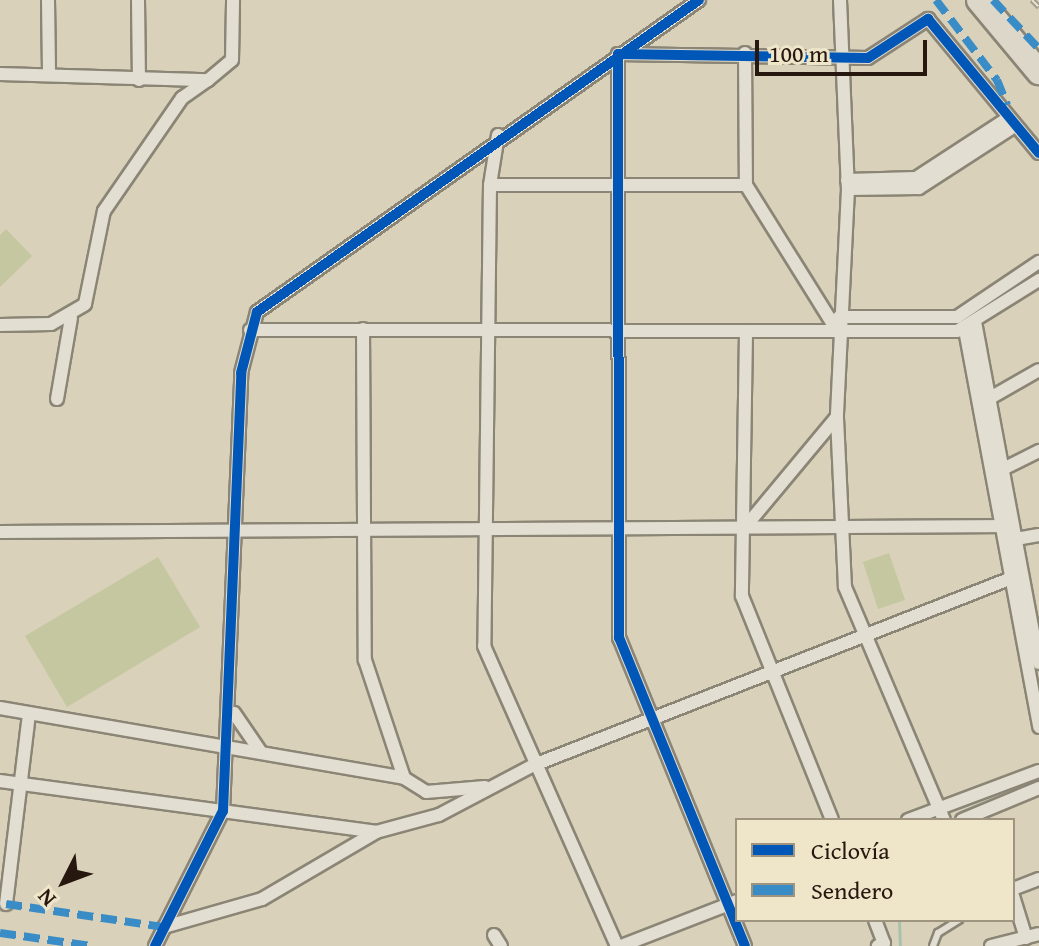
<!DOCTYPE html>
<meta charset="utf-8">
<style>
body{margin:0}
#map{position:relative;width:1039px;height:946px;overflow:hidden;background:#d9d1b9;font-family:"Gentium Book Plus",serif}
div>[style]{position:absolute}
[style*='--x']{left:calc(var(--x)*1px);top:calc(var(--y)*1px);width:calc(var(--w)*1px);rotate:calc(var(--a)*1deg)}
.green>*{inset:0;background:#c4c79f}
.stream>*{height:3px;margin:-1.5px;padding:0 1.5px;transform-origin:1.5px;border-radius:1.5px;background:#aac1ad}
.roads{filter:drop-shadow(2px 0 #8b8576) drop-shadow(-2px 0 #8b8576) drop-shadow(0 2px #8b8576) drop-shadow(0 -2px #8b8576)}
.lane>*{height:6px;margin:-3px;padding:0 3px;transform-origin:3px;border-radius:3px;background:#e2ded1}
.street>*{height:12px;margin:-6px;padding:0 6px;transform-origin:6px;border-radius:6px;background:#e2ded1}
.highway>*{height:24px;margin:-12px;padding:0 12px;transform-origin:12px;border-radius:12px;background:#dcd7c9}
.rail>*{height:6px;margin-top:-3px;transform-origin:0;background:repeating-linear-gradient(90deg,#efe6c9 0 9px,#9f9b90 0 18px);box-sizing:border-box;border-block:2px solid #9f9b90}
.quiet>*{height:8px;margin-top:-4px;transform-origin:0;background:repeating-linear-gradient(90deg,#3a8cc7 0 16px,transparent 0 24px)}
.cycleway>*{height:10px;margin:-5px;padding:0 5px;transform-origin:5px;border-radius:5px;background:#0057b8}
span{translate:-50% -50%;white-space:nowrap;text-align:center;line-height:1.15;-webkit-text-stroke:7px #efe6c9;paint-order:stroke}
.legend{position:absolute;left:735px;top:818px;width:280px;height:104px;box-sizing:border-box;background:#efe6c9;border:2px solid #9f947f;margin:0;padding:10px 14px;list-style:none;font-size:24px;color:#26180f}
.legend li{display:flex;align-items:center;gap:16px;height:40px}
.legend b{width:40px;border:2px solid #9f947f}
.north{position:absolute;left:24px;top:842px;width:80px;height:80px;-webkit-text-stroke:6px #efe6c9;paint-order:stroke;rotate:228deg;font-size:22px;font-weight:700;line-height:32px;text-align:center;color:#26180f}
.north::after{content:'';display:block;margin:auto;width:28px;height:36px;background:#26180f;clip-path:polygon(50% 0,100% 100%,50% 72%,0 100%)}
.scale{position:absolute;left:755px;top:40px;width:172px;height:36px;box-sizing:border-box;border:4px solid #26180f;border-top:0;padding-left:10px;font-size:24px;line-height:28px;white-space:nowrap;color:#26180f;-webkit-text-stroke:6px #efe6c9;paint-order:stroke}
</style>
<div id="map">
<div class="green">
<div style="clip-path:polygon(6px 229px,32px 256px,0 287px,0 235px)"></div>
<div style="clip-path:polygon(889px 553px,905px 600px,878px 609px,863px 562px)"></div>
<div style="clip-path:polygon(158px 557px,200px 627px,67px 707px,25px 636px)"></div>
</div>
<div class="stream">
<div style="--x:960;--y:812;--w:85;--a:-22.1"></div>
<div style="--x:899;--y:920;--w:26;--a:88"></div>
</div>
<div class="roads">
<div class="lane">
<div style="--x:933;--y:946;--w:14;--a:-69"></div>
<div style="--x:938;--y:933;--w:25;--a:-32"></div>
</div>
<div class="street">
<div style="--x:48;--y:0;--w:75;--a:89.2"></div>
<div style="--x:138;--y:0;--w:80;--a:89.3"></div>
<div style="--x:840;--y:0;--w:189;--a:87.6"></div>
<div style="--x:848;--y:189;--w:229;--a:92.8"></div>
<div style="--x:837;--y:418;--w:169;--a:87.3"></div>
<div style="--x:845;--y:587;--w:253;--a:67"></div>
<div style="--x:745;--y:53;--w:132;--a:89.6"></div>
<div style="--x:746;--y:185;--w:173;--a:58"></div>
<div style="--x:0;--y:74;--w:208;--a:1.7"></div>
<div style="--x:208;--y:80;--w:31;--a:-40"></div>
<div style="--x:232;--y:60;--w:60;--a:-89"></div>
<div style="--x:498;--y:135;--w:51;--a:99.1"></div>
<div style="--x:490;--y:185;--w:461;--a:90.7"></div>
<div style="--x:484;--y:646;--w:328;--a:66.1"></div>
<div style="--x:847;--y:180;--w:69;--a:-1.7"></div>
<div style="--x:916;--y:178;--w:110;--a:-33.1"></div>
<div style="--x:490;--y:185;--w:256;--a:0"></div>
<div style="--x:848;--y:189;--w:71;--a:-0.8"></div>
<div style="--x:919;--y:188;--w:114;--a:-32.9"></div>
<div style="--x:839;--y:317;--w:118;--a:0"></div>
<div style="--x:957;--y:317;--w:99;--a:-33.9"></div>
<div style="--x:975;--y:322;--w:347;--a:79.4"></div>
<div style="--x:0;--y:325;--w:51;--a:-1.1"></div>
<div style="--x:51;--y:324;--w:39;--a:-30"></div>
<div style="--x:85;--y:304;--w:95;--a:-78.5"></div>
<div style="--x:104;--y:211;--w:137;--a:-55.4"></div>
<div style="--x:182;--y:98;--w:32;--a:-35"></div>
<div style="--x:363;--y:329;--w:331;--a:89.7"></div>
<div style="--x:365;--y:660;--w:124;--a:71.7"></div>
<div style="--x:250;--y:330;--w:707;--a:0.08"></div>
<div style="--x:957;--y:331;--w:97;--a:-31.9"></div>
<div style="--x:965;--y:330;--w:404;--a:79.4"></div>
<div style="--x:746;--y:333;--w:263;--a:90.9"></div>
<div style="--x:742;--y:596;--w:241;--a:68.1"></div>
<div style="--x:57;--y:399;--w:82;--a:-80.2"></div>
<div style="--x:983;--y:402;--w:64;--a:-29.7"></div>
<div style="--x:999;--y:471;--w:45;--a:-26.6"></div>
<div style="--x:746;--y:526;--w:141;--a:-50.2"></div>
<div style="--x:0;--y:532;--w:1013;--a:-0.34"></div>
<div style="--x:1016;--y:539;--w:23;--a:-10"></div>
<div style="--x:0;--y:708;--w:410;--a:9.8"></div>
<div style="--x:404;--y:778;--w:26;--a:32"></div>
<div style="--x:426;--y:792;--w:59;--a:-4.8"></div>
<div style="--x:234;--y:713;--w:46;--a:55.6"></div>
<div style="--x:0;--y:781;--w:379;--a:7.7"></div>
<div style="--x:908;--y:820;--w:140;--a:-20.5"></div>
<div style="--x:962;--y:820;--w:83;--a:-22.6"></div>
<div style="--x:1013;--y:889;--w:28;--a:-21"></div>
<div style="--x:1013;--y:896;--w:44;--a:72.8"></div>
<div style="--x:6;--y:904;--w:192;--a:-83.1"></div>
<div style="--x:875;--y:920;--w:25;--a:69"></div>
<div style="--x:884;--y:943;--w:7;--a:153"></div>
<div style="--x:164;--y:927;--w:102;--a:-15.9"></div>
<div style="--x:262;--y:899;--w:132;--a:-30.4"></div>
<div style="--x:376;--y:832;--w:65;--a:-15.1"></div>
<div style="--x:439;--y:815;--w:107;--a:-27.8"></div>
<div style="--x:534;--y:765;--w:524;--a:-21.38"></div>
<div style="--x:494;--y:935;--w:13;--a:58"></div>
<div style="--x:155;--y:946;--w:151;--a:-63.3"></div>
<div style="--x:223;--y:811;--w:438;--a:-87.6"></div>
<div style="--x:241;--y:373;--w:63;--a:-75.3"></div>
<div style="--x:257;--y:312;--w:541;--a:-35.22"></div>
<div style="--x:621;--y:946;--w:124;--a:-21.2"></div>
<div style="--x:745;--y:946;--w:333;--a:-112.2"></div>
<div style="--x:619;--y:638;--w:584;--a:-90.1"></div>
<div style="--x:618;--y:54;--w:250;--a:0.9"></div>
<div style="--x:868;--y:58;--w:72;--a:-33"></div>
<div style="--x:928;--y:19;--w:174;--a:50.4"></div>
<div style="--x:991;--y:946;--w:49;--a:-14"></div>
</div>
<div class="highway">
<div style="--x:979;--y:0;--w:94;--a:50.2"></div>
</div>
</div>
<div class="rail">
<div style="--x:1032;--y:0;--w:10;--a:45"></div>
</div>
<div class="quiet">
<div style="--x:936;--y:0;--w:101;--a:52.7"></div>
<div style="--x:997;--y:80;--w:27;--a:68"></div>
<div style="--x:993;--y:0;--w:67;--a:46.8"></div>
<div style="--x:6;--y:904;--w:160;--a:8.3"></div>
<div style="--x:0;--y:933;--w:92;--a:8.1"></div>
</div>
<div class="cycleway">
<div style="--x:155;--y:946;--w:151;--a:-63.3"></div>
<div style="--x:223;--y:811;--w:438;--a:-87.6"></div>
<div style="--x:241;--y:373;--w:63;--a:-75.3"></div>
<div style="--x:257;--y:312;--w:541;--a:-35.22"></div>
<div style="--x:745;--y:946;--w:333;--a:-112.2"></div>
<div style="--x:619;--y:638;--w:584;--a:-90.1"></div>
<div style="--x:618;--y:54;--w:250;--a:0.9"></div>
<div style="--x:868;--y:58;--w:72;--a:-33"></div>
<div style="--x:928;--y:19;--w:174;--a:50.4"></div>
</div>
<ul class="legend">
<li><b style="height:10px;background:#0057b8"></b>Ciclovía</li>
<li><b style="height:10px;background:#3a8cc7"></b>Sendero</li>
</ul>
<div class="north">N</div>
<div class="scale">100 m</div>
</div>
